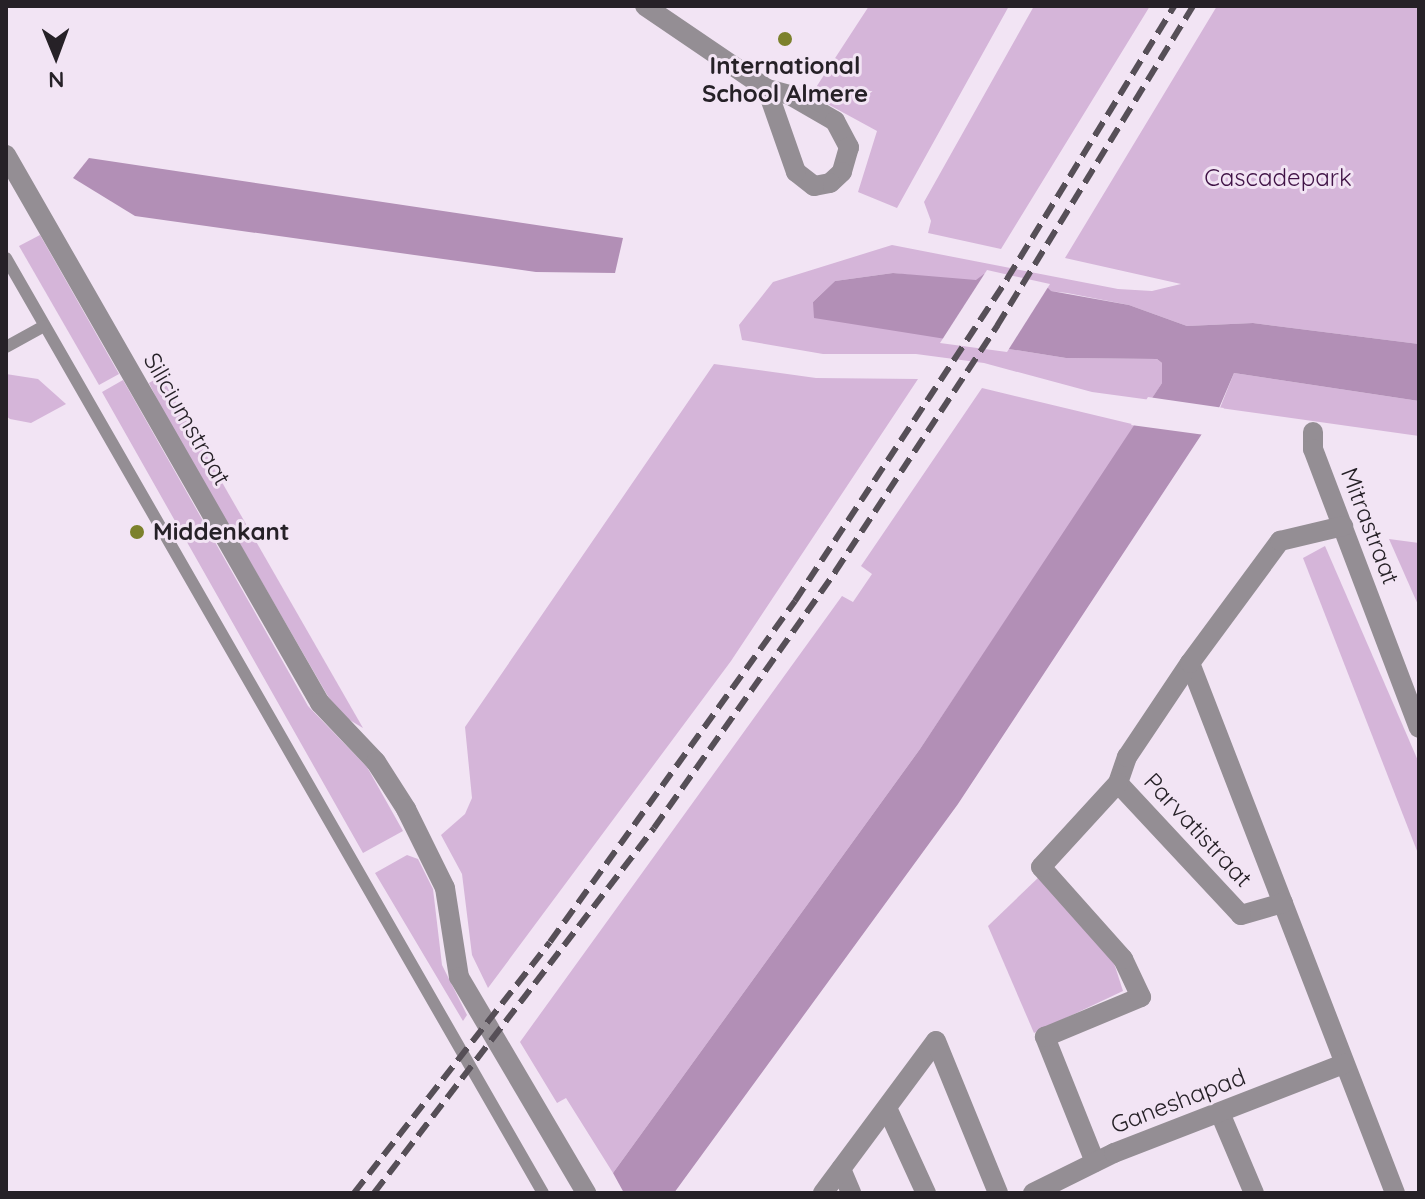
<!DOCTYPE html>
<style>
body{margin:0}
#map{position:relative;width:1425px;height:1199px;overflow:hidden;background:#f2e4f4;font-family:Quicksand,sans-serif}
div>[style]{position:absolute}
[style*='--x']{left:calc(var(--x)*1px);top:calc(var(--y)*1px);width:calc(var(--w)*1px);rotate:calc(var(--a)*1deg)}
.green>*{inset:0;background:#d5b5d9}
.water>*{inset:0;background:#b28fb6}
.pier>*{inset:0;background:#f2e4f4}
.lane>*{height:12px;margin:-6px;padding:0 6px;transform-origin:6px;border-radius:6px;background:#948e94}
.street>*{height:20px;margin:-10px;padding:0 10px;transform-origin:10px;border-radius:10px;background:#948e94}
.rail>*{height:6px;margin-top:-3px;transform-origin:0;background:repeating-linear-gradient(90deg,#564f57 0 16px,transparent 0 24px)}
.dots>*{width:22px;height:22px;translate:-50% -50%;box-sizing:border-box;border:4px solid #f2e4f4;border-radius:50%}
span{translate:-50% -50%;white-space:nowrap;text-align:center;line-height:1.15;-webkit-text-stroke:6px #f2e4f4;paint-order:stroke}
.poi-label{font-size:24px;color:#262127;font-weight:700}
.left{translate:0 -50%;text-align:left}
.park-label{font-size:24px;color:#401346}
.street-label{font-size:24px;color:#262127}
.frame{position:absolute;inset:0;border:8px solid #262127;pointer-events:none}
.north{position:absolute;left:16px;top:16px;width:80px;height:80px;-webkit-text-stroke:6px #f2e4f4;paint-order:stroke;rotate:179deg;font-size:22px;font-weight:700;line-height:32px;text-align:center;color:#262127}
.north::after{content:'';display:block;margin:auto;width:28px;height:36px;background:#262127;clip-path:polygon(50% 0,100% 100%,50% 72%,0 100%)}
</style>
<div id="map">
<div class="green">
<div style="clip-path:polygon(869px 6px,1009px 6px,897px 208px,858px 192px,877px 131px,811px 95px)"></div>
<div style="clip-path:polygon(1034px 6px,1150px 6px,1001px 249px,928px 233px,931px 221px,924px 202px)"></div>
<div style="clip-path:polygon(1217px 6px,1419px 6px,1419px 344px,1253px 323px,1187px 326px,1129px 305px,1067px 293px,893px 273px,835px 281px,813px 302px,1003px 348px,1066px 358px,1157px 359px,1162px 363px,1162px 383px,1151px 400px,1092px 392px,984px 363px,916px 354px,823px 354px,742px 340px,739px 325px,773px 282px,892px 245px,1118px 289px,1152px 291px,1181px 284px,1065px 258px)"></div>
<div style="clip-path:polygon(40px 235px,119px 374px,99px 385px,19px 246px)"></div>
<div style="clip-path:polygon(714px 364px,816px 378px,918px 379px,731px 661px,488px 988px,472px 955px,462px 874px,441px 835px,465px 814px,472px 798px,465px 727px)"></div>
<div style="clip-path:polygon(1234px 373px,1419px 401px,1419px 436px,1220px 408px)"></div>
<div style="clip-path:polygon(6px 374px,38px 379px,66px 404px,31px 423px,10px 419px,6px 416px)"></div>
<div style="clip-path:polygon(161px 376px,363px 728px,343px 716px,329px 698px,165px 415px,149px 383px)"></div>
<div style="clip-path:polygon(123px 380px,308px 706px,367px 767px,403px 831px,363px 853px,102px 392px)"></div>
<div style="clip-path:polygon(982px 388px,1136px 425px,920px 749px,613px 1173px,566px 1098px,557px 1103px,520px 1042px,842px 596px,853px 602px,872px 574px,861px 566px)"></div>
<div style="clip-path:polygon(1389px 539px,1419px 543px,1419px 607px)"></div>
<div style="clip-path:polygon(1325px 546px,1419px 763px,1419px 856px,1303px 558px)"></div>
<div style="clip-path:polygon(407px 855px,418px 859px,433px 889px,442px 965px,467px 1015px,463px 1021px,375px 873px)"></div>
<div style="clip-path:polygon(1040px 876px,1114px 963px,1123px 991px,1034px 1033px,988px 926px)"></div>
</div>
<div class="water">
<div style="clip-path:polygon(89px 158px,623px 238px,615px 273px,536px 272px,135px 216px,73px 178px)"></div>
<div style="clip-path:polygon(893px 273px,976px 280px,984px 274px,1043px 283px,1051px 291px,1129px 305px,1187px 326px,1253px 323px,1419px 344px,1419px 401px,1234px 373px,1219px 408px,958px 804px,674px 1193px,624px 1193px,613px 1173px,920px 749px,1162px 383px,1162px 363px,1157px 359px,1066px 358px,814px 318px,813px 302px,835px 281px)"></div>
</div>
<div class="pier">
<div style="clip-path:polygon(987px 270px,1050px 284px,1007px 352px,940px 343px)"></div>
<div style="clip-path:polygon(1148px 397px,1224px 408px,1205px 435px,1131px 425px)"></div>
</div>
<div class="lane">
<div style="--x:6;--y:258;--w:1078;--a:60.13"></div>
<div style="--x:6;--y:347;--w:43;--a:-28.9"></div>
</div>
<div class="street">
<div style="--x:645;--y:6;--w:148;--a:34.2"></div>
<div style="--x:767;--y:89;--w:24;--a:15"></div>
<div style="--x:790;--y:95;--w:52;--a:30"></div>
<div style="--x:835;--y:121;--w:30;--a:62"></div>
<div style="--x:849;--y:147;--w:26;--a:106"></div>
<div style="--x:842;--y:172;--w:16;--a:137"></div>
<div style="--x:830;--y:183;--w:16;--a:169"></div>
<div style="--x:814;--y:186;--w:23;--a:-142"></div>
<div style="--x:796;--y:172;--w:88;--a:-109.3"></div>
<div style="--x:6;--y:155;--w:632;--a:60.19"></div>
<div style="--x:320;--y:703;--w:81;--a:46.5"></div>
<div style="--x:376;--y:762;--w:56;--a:57.4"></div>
<div style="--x:406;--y:809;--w:88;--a:63.7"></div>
<div style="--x:445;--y:888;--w:90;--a:81.1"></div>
<div style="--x:459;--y:977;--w:251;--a:59.5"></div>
<div style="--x:1313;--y:432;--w:17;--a:90"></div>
<div style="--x:1313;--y:449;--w:298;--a:69.2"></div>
<div style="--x:1190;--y:663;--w:568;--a:68.85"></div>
<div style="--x:1283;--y:903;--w:44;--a:164.1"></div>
<div style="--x:1241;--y:915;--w:180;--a:-133"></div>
<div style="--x:1118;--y:783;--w:28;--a:-71"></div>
<div style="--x:1127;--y:757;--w:113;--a:-56.2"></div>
<div style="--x:1190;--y:663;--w:152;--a:-53.6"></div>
<div style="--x:1280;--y:541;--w:65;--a:-13.4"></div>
<div style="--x:887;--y:1108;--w:94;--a:65.4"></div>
<div style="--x:1220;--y:1113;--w:87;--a:67"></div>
<div style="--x:1095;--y:1162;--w:135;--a:-111.8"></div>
<div style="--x:1045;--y:1037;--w:104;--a:-22.6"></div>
<div style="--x:1141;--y:997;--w:42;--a:-115.3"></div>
<div style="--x:1123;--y:959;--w:123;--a:-131.7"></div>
<div style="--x:1041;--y:867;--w:114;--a:-47.5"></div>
<div style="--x:841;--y:1169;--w:26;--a:67"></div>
<div style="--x:823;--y:1193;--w:189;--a:-53.4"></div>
<div style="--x:936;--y:1041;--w:164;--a:67.8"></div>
<div style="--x:1033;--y:1193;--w:90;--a:-26.3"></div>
<div style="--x:1114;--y:1153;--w:247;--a:-21.2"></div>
</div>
<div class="rail">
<div style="--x:354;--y:1193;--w:318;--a:-52"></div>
<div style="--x:550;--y:942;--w:420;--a:-54.3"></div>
<div style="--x:795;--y:601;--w:386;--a:-56.6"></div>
<div style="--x:1007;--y:279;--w:320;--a:-58.5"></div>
<div style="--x:374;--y:1193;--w:460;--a:-52.5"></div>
<div style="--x:654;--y:828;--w:314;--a:-54.7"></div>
<div style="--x:835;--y:572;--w:295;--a:-56.6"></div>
<div style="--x:997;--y:326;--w:375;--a:-58.5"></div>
</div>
<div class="dots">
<div style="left:785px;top:39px;background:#7c812c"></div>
<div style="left:137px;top:532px;background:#7c812c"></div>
</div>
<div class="poi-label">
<span style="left:785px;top:80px">International<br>School Almere</span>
<span class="left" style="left:153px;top:532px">Middenkant</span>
</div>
<div class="park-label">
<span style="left:1278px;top:178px">Cascadepark</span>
</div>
<div class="street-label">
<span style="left:187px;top:419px;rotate:60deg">Siliciumstraat</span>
<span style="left:1370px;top:526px;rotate:69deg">Mitrastraat</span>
<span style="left:1198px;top:830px;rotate:47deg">Parvatistraat</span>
<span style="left:1178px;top:1101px;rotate:-21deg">Ganeshapad</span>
</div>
<div class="frame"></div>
<div class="north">N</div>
</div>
